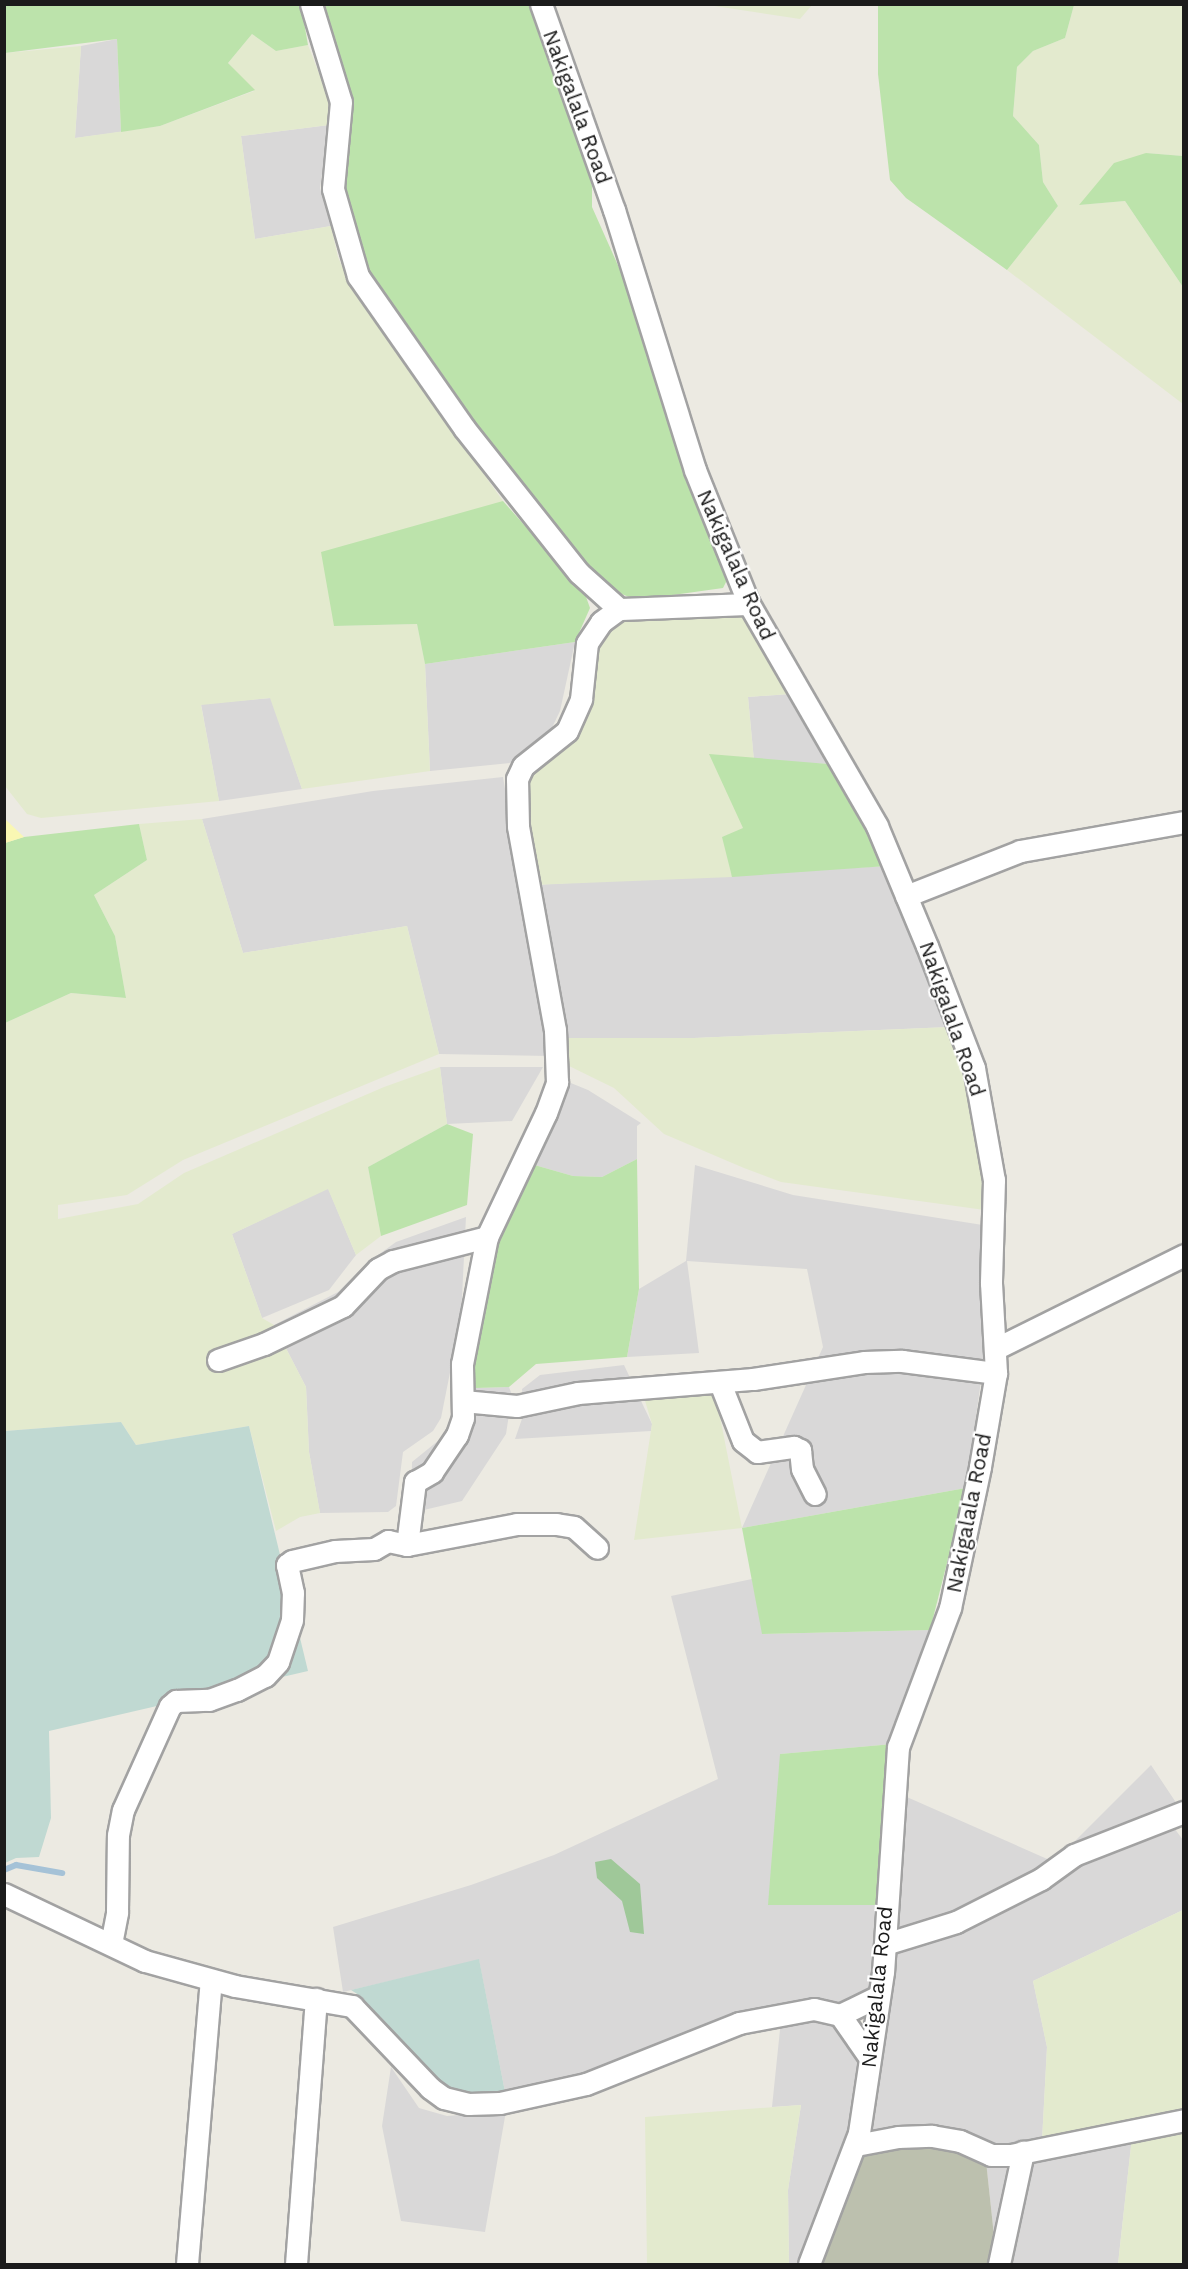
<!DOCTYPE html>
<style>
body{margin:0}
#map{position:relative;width:1188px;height:2269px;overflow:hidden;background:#eceae2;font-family:"Work Sans",sans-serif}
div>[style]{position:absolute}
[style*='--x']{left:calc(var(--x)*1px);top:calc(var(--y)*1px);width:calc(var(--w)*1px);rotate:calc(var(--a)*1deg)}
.residential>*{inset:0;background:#d9d8d8}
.construction>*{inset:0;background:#bcc0ae}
.farmland>*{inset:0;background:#e3eace}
.grass>*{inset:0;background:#bce3ab}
.forest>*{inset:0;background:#9fc899}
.wetland>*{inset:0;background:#c0d9d2}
.sand>*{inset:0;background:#f9f7b3}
.stream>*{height:6px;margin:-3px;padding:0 3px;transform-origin:3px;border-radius:3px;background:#a5c2d7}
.roads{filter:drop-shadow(2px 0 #a2a2a2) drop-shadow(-2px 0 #a2a2a2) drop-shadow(0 2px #a2a2a2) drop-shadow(0 -2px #a2a2a2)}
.street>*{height:21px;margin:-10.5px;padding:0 10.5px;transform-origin:10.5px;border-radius:10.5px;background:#fff}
span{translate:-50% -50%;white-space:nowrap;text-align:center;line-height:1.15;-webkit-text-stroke:4.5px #fff;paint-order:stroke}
.street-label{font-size:21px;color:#1b1b1b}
.frame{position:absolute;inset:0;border:6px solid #1b1b1b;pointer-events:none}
</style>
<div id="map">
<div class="residential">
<div style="clip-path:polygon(117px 39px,121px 132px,75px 138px,81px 46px)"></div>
<div style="clip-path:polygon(329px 125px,320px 188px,331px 226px,255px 239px,241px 136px)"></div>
<div style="clip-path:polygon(575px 642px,560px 711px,547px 738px,519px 762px,430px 771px,425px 664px)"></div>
<div style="clip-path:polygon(790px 694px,828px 764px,754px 761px,748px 697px)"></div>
<div style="clip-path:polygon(271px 698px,302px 789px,219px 801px,201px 704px)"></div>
<div style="clip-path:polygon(503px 777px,550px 1056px,439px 1054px,407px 926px,243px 953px,202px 819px,373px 791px)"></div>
<div style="clip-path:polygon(887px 866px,950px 1027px,694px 1038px,563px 1038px,533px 885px)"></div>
<div style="clip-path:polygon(440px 1067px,543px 1067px,512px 1121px,447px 1124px)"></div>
<div style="clip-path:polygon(556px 1077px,588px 1090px,641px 1123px,637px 1126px,637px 1159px,602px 1177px,573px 1176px,517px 1160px)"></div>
<div style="clip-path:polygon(695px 1165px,793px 1195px,989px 1226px,987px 1338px,966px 1488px,742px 1528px,823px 1347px,807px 1269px,687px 1261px,699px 1353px,627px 1357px,639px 1289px,686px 1261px)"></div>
<div style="clip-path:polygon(328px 1188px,356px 1255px,329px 1290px,262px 1318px,232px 1234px)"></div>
<div style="clip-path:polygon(466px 1217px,461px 1317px,441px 1418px,433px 1431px,403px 1452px,396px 1506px,388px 1512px,320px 1513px,309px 1452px,306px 1387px,274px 1325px,338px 1292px,367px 1263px,396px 1242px)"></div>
<div style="clip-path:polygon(624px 1365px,652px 1424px,651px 1431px,515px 1439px,524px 1413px,522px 1389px,540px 1375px)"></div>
<div style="clip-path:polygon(463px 1383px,475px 1388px,509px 1387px,512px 1395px,506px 1434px,462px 1501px,411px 1513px,412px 1462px,444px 1436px)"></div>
<div style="clip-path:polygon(752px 1579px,763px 1634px,930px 1630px,893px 1744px,780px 1754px,881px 1905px,872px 1996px,845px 2013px,822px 2005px,506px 2097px,479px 1960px,343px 1992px,333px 1927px,471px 1885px,554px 1855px,718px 1779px,671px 1596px)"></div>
<div style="clip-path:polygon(1151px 1765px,1181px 1810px,1037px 1879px,892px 1940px,900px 1794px,1054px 1862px)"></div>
<div style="clip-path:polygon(1169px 1821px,1183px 1840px,1183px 1910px,1033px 1981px,1047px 2047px,1042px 2141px,1019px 2150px,861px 2142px,893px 1948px,1073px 1861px)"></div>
<div style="clip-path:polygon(834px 2018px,865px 2057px,835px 2192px,801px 2264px,789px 2264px,788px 2190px,801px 2105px,772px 2107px,781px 2020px)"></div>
<div style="clip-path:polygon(391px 2067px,419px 2108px,447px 2116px,506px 2111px,485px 2232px,401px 2221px,382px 2126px)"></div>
<div style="clip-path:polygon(1132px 2137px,1118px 2264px,997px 2264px,986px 2161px)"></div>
</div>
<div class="construction">
<div style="clip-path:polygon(897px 2144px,949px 2147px,986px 2161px,997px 2264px,813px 2264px,859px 2158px)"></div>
</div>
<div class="farmland">
<div style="clip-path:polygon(708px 5px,812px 4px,812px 5px,800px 19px)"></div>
<div style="clip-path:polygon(1074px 5px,1183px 5px,1183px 156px,1146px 153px,1079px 205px,1125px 201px,1183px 287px,1183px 404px,1007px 270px,1058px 206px,1043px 182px,1039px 145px,1013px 116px,1017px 67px,1033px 51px,1065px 38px)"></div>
<div style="clip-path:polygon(252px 34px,276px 51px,308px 45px,329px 99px,329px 125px,241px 136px,255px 239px,331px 226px,338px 257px,353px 291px,503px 501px,334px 626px,417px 624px,425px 664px,430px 771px,302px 789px,270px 698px,201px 705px,219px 801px,41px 818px,27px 814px,5px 786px,5px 53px,81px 46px,75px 138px,160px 126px,254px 91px,228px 63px)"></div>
<div style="clip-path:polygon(711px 607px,745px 618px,790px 694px,748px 697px,754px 761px,743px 829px,723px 837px,732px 877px,533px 885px,518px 776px,560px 740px,588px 637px,621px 613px)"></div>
<div style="clip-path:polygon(202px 819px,243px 953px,407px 926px,439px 1054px,183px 1160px,127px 1195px,58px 1205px,58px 1219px,138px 1204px,184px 1173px,384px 1087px,440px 1067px,447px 1124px,368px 1167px,381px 1236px,356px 1255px,328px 1189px,232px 1234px,262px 1318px,274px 1325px,306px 1387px,309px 1452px,320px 1513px,300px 1517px,276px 1531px,249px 1426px,136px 1445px,121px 1422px,5px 1431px,5px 1023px,71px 993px,126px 998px,115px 936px,94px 895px,147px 860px,139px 824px)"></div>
<div style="clip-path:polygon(950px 1027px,993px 1159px,992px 1211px,781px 1182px,744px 1168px,664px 1134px,614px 1088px,565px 1064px,563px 1038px,694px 1038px)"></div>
<div style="clip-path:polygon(715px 1392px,742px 1528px,634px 1540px,652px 1424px,643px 1394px)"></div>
<div style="clip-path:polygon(1183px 1910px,1183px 2110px,1042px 2141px,1047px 2047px,1033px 1981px)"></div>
<div style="clip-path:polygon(801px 2105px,788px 2190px,789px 2264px,647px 2264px,645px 2117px)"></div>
<div style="clip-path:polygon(1183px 2128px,1183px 2264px,1118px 2264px,1132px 2137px)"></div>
</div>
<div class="grass">
<div style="clip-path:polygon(5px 4px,301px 5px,308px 45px,276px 51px,252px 34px,228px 63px,255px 90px,160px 126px,121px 132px,117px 39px,5px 53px)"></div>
<div style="clip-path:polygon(335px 4px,537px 5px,570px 102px,592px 186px,592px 207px,637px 308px,728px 578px,723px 588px,637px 600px,606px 588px,579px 567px,481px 437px,403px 322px,366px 284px,336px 193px,342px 162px,318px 8px)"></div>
<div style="clip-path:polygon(946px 5px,1074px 5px,1065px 38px,1033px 51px,1017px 67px,1013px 116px,1039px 145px,1043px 182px,1058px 206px,1007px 270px,906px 198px,890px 180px,878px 74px,878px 5px)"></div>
<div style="clip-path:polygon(1146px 153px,1183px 156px,1183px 287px,1125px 201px,1079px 205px,1114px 163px)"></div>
<div style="clip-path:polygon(503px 501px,585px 594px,590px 608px,575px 642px,425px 664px,417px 624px,334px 626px,321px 552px)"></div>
<div style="clip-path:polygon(709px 754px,828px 764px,887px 866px,732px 877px,722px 837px,743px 828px)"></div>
<div style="clip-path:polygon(139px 824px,147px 860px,94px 895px,115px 936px,126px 998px,71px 993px,5px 1023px,5px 843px,24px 837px)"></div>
<div style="clip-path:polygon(447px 1124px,473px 1134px,467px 1205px,381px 1236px,368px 1167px)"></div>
<div style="clip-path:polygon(637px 1159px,639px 1289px,627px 1357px,536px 1364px,509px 1387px,475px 1388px,463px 1383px,474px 1314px,517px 1160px,573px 1176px,602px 1177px)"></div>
<div style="clip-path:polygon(966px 1488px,930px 1630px,762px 1634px,742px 1528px)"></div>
<div style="clip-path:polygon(893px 1744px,881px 1905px,768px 1905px,780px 1754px)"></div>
</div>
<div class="forest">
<div style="clip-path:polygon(611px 1859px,640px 1884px,644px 1934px,630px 1932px,622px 1901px,597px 1878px,595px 1862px)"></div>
</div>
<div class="wetland">
<div style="clip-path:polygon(121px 1422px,136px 1445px,249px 1426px,308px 1671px,49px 1731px,51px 1818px,39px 1857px,16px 1858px,5px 1863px,5px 1431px)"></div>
<div style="clip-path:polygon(479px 1959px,506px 2097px,424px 2092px,362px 1997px,351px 1990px)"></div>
</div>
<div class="sand">
<div style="clip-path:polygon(4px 819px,5px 819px,24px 837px,5px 843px)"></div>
</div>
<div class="stream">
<div style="--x:4;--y:1870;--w:13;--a:-23"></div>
<div style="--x:16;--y:1865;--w:47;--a:9.9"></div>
</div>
<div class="roads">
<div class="street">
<div style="--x:311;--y:4;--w:102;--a:73"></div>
<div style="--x:341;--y:102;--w:87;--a:95.3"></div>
<div style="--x:333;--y:189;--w:91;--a:74"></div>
<div style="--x:358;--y:276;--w:185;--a:55.1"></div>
<div style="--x:464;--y:428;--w:185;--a:51.6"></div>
<div style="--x:579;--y:573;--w:54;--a:42"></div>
<div style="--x:541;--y:4;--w:219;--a:70.5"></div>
<div style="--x:614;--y:210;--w:272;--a:72.7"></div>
<div style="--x:695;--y:470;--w:144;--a:68.1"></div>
<div style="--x:749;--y:604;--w:256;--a:60"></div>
<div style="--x:877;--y:826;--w:130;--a:67.4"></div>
<div style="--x:927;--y:946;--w:131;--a:68.9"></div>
<div style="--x:974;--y:1068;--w:114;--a:79.9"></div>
<div style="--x:994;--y:1180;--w:103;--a:91.7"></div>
<div style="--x:991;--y:1283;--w:90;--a:86.8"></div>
<div style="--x:996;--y:1373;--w:95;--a:99.7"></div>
<div style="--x:980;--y:1467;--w:144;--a:102"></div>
<div style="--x:950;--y:1608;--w:148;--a:110.5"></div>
<div style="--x:898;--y:1747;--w:225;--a:93.8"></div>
<div style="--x:883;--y:1972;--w:163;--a:98.5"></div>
<div style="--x:859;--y:2133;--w:140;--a:110.9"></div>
<div style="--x:906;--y:896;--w:123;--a:-21.5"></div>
<div style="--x:1020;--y:851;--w:167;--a:-10"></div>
<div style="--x:997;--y:1348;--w:209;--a:-26.4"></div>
<div style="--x:218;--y:1360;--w:49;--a:-19.2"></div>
<div style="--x:264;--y:1344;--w:88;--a:-25.7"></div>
<div style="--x:343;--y:1306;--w:51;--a:-46.6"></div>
<div style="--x:378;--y:1269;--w:17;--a:-28"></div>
<div style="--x:393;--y:1261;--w:97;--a:-14.3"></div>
<div style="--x:720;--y:1383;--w:62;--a:68.4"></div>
<div style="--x:743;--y:1441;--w:18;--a:38"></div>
<div style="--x:757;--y:1452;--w:37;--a:-8"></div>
<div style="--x:794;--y:1447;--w:7;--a:27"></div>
<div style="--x:800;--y:1450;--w:19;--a:84"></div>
<div style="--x:802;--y:1469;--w:28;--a:63"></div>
<div style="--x:463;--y:1401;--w:54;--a:5.3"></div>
<div style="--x:517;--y:1406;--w:62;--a:-12"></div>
<div style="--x:578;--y:1393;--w:176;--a:-4.6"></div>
<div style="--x:753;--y:1379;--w:112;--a:-8.7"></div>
<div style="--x:864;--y:1362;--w:38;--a:-2"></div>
<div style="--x:902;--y:1361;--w:95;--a:7.3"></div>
<div style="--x:407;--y:1545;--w:112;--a:-10.8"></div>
<div style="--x:517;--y:1524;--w:39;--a:0"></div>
<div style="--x:556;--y:1524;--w:18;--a:9"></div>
<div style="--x:574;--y:1527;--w:31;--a:42"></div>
<div style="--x:4;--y:1894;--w:156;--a:25.4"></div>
<div style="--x:145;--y:1961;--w:93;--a:15.5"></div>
<div style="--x:235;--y:1986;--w:119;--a:9.7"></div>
<div style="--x:352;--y:2006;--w:113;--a:46.4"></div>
<div style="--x:430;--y:2088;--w:17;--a:36"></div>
<div style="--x:444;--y:2098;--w:25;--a:14"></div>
<div style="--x:468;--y:2104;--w:32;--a:-2"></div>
<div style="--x:500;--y:2103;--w:88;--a:-12.5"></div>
<div style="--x:586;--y:2084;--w:165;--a:-21.7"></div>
<div style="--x:739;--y:2023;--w:76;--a:-10.6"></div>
<div style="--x:814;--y:2009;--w:27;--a:13"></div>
<div style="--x:840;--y:2015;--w:52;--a:55.1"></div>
<div style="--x:111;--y:1944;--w:33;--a:-79"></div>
<div style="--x:117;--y:1912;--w:77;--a:-89.3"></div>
<div style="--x:118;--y:1835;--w:25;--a:-79"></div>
<div style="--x:123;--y:1810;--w:114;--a:-65.7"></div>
<div style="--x:170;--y:1706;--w:8;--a:-40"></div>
<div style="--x:176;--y:1701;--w:33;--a:-2"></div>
<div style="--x:209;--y:1700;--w:30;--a:-20"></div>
<div style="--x:237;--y:1690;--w:31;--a:-27"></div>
<div style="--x:265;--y:1676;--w:19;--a:-47"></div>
<div style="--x:278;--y:1662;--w:44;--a:-71.6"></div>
<div style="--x:292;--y:1620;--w:27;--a:-88"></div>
<div style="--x:293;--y:1593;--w:29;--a:-102"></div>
<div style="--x:287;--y:1565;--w:6;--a:-39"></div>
<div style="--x:292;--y:1561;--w:44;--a:-13.1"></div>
<div style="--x:335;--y:1551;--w:39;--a:-3"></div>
<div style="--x:374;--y:1549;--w:16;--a:-30"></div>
<div style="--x:388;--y:1541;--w:19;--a:12"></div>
<div style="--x:407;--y:1545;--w:64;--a:-82.8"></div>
<div style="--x:415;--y:1482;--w:20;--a:-30"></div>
<div style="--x:432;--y:1472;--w:45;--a:-56"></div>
<div style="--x:457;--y:1435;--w:18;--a:-71"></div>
<div style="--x:463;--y:1418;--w:54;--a:-91.1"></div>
<div style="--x:462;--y:1364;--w:129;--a:-78.9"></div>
<div style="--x:487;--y:1237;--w:137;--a:-64.6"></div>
<div style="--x:546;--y:1113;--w:33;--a:-70"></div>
<div style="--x:557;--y:1082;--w:52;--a:-92.2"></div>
<div style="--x:555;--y:1030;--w:207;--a:-100.3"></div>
<div style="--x:518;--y:826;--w:47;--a:-91.2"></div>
<div style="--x:517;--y:779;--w:14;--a:-65"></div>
<div style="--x:523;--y:766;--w:56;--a:-38.5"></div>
<div style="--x:567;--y:731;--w:35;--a:-66"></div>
<div style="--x:581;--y:699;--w:56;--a:-83.9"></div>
<div style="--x:587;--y:643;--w:25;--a:-56"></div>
<div style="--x:601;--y:622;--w:22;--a:-36"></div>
<div style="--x:619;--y:609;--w:130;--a:-2.2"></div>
<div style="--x:885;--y:1944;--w:74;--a:-17.2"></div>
<div style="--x:956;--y:1922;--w:95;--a:-26.8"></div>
<div style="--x:1041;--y:1879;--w:41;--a:-36"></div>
<div style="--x:1074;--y:1855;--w:118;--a:-21.4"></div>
<div style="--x:840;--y:2015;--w:43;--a:-26"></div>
<div style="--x:856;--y:2145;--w:43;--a:-10.8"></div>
<div style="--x:898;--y:2137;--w:34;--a:-2"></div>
<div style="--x:932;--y:2136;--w:28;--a:10"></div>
<div style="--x:960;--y:2141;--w:34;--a:24"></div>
<div style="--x:991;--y:2155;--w:20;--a:0"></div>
<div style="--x:1011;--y:2155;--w:177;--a:-11.4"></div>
<div style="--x:187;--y:2264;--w:284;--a:-85.2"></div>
<div style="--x:296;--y:2264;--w:266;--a:-85.7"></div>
<div style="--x:999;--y:2264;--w:115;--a:-77.9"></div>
</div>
</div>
<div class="street-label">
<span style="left:577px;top:107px;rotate:70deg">Nakigalala Road</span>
<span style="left:736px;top:565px;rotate:66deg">Nakigalala Road</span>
<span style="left:952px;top:1019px;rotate:71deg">Nakigalala Road</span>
<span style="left:969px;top:1513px;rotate:-79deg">Nakigalala Road</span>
<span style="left:877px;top:1987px;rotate:-84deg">Nakigalala Road</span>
</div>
<div class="frame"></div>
</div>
